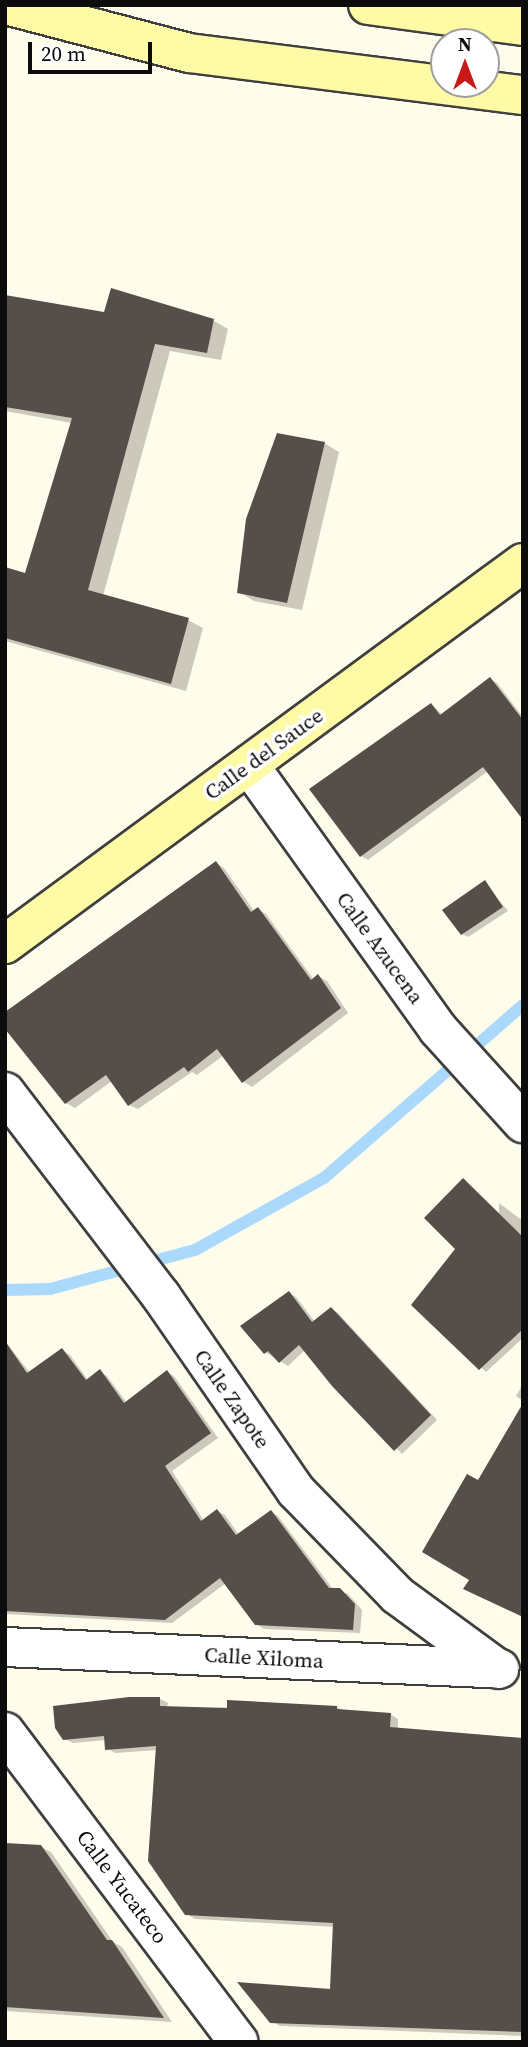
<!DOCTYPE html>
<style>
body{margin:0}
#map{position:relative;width:528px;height:2047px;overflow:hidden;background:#fffceb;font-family:"Source Serif 4",serif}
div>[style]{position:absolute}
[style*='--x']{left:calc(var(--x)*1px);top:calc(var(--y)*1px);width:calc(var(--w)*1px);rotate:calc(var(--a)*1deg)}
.shadow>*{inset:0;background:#0003}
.stream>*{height:12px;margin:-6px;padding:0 6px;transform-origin:6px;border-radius:6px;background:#aad9fc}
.building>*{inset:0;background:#564e48}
.roads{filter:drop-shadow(2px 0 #3f3f3f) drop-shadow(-2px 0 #3f3f3f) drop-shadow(0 2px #3f3f3f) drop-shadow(0 -2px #3f3f3f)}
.street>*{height:38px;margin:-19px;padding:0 19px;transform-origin:19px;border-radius:19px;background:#fff}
.secondary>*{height:38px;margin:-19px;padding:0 19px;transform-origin:19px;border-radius:19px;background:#fffaa6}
span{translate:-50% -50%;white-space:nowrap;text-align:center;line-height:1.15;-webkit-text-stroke:7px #fff;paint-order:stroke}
.street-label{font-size:21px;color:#0c0c0c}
.frame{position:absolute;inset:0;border:7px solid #0c0c0c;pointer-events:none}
.north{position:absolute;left:430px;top:28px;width:70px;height:70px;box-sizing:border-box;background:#fff;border:2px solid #9e9e9e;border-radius:50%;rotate:0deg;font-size:19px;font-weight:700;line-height:28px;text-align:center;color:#0c0c0c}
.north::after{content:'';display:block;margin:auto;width:24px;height:32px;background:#c91818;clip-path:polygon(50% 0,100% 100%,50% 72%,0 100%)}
.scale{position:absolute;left:28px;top:42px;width:124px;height:32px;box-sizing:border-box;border:4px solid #0c0c0c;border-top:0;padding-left:9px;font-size:21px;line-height:24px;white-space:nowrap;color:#0c0c0c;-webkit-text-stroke:5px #fff;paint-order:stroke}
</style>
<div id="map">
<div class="shadow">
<div style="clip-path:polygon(5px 296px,105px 314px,214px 321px,228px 329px,221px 360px,170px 351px,103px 596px,188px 620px,203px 628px,186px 691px,5px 641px,5px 569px,26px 575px,72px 423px,5px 411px)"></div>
<div style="clip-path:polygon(324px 443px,339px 452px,302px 610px,254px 601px,239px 592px)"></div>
<div style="clip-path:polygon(490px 679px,497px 683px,523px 717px,523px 817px,488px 771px,368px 860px,361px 856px,432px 705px,443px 715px)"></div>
<div style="clip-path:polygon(216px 863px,224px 868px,254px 911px,258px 909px,266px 914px,314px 980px,318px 976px,327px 981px,348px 1013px,252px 1087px,244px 1082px,224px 1055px,197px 1075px,192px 1072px,138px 1109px,129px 1105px,112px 1081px,75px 1108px,66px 1103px,5px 1026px)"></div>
<div style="clip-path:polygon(485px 883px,508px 911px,468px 937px,462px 934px)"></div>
<div style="clip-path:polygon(463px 1180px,499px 1213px,499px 1203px,523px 1221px,523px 1338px,486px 1372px,413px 1305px,457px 1249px)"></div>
<div style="clip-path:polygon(289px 1293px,296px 1297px,315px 1322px,331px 1309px,338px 1313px,437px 1420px,402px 1454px,305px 1350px,288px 1366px,265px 1352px)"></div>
<div style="clip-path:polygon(5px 1341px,30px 1373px,62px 1350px,70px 1355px,88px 1380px,100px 1372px,107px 1376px,127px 1403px,167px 1372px,174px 1376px,218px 1438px,172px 1471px,204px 1521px,217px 1511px,225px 1515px,239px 1535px,271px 1512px,278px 1516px,333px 1589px,348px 1594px,362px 1610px,360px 1633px,264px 1629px,256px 1624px,226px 1583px,172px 1623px,5px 1614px)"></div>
<div style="clip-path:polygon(523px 1384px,523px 1401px,516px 1396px)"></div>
<div style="clip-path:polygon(160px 1699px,168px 1703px,167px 1708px,337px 1707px,344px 1711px,390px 1714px,398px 1719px,398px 1730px,523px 1739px,523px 2036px,280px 2026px,271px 2021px,331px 1991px,335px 1927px,195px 1919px,187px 1914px,158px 1750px,115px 1753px,107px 1748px,106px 1740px,73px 1743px,65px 1739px)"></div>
<div style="clip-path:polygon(5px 1845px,41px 1847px,51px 1852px,113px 1942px,122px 1947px,172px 2022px,5px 2011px)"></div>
</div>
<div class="stream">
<div style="--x:5;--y:1290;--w:45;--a:-1.3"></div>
<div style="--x:50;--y:1289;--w:150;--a:-15.1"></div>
<div style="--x:195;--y:1250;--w:148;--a:-29.2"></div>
<div style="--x:324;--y:1178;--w:264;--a:-41"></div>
</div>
<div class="building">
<div style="clip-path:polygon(111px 288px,214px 319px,207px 353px,155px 344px,88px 590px,189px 618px,171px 684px,5px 638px,5px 567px,25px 573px,72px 418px,5px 407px,5px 295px,104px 312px)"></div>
<div style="clip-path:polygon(277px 433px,325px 442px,287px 603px,237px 593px,246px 519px)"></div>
<div style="clip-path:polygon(490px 677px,523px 720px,523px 820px,483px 767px,360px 857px,309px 789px,431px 703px,440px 715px)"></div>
<div style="clip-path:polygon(216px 861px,251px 912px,258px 907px,311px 980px,318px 974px,341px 1008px,242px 1083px,217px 1049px,188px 1072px,184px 1067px,128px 1106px,106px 1075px,65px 1104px,5px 1029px,5px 1012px)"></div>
<div style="clip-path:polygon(485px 880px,503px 907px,461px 935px,442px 910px)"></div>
<div style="clip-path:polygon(463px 1178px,523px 1237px,523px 1329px,479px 1370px,411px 1305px,455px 1249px,424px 1218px)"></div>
<div style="clip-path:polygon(289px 1291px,312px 1322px,331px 1307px,431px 1415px,394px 1451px,332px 1386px,299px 1345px,279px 1363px,268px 1351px,264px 1354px,240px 1326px)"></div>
<div style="clip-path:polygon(5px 1341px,27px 1373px,62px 1348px,86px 1380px,100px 1369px,124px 1403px,167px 1370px,211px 1433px,165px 1466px,201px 1521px,217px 1509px,236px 1535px,271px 1510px,329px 1588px,340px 1588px,355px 1604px,353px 1630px,255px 1625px,220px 1578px,165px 1620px,5px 1611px)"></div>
<div style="clip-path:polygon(523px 1403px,523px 1617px,463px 1589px,469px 1580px,422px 1552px,467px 1474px,478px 1480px)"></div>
<div style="clip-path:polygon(129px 1697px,160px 1697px,160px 1706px,227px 1708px,227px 1700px,337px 1706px,337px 1709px,391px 1713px,390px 1727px,523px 1738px,523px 2032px,270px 2023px,237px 1982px,330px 1989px,333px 1923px,185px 1915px,148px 1861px,156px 1746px,105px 1750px,104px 1736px,63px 1740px,55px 1728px,53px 1706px)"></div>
<div style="clip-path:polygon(5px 1843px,41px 1845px,107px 1940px,112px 1940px,164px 2018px,5px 2007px)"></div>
</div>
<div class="roads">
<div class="street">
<div style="--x:249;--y:765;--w:325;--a:54.4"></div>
<div style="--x:438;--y:1029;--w:127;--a:47.9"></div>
<div style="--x:5;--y:1092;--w:257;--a:52.6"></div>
<div style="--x:161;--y:1296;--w:237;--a:55.3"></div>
<div style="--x:296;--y:1491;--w:145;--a:45.8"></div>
<div style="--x:397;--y:1595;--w:125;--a:36.2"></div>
<div style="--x:5;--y:1647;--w:495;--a:2.5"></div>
<div style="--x:5;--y:1732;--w:388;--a:53"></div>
</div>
<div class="secondary">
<div style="--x:6;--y:5;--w:189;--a:14.7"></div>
<div style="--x:189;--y:53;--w:337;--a:7.2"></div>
<div style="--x:368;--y:5;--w:156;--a:7.7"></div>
<div style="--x:5;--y:944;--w:643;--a:-36.34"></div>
</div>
</div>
<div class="street-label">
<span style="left:264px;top:754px;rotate:-36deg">Calle del Sauce</span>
<span style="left:380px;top:948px;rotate:54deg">Calle Azucena</span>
<span style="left:232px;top:1399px;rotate:55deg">Calle Zapote</span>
<span style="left:264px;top:1658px;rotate:3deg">Calle Xiloma</span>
<span style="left:122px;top:1887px;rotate:53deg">Calle Yucateco</span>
</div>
<div class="frame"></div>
<div class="north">N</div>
<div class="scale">20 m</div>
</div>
